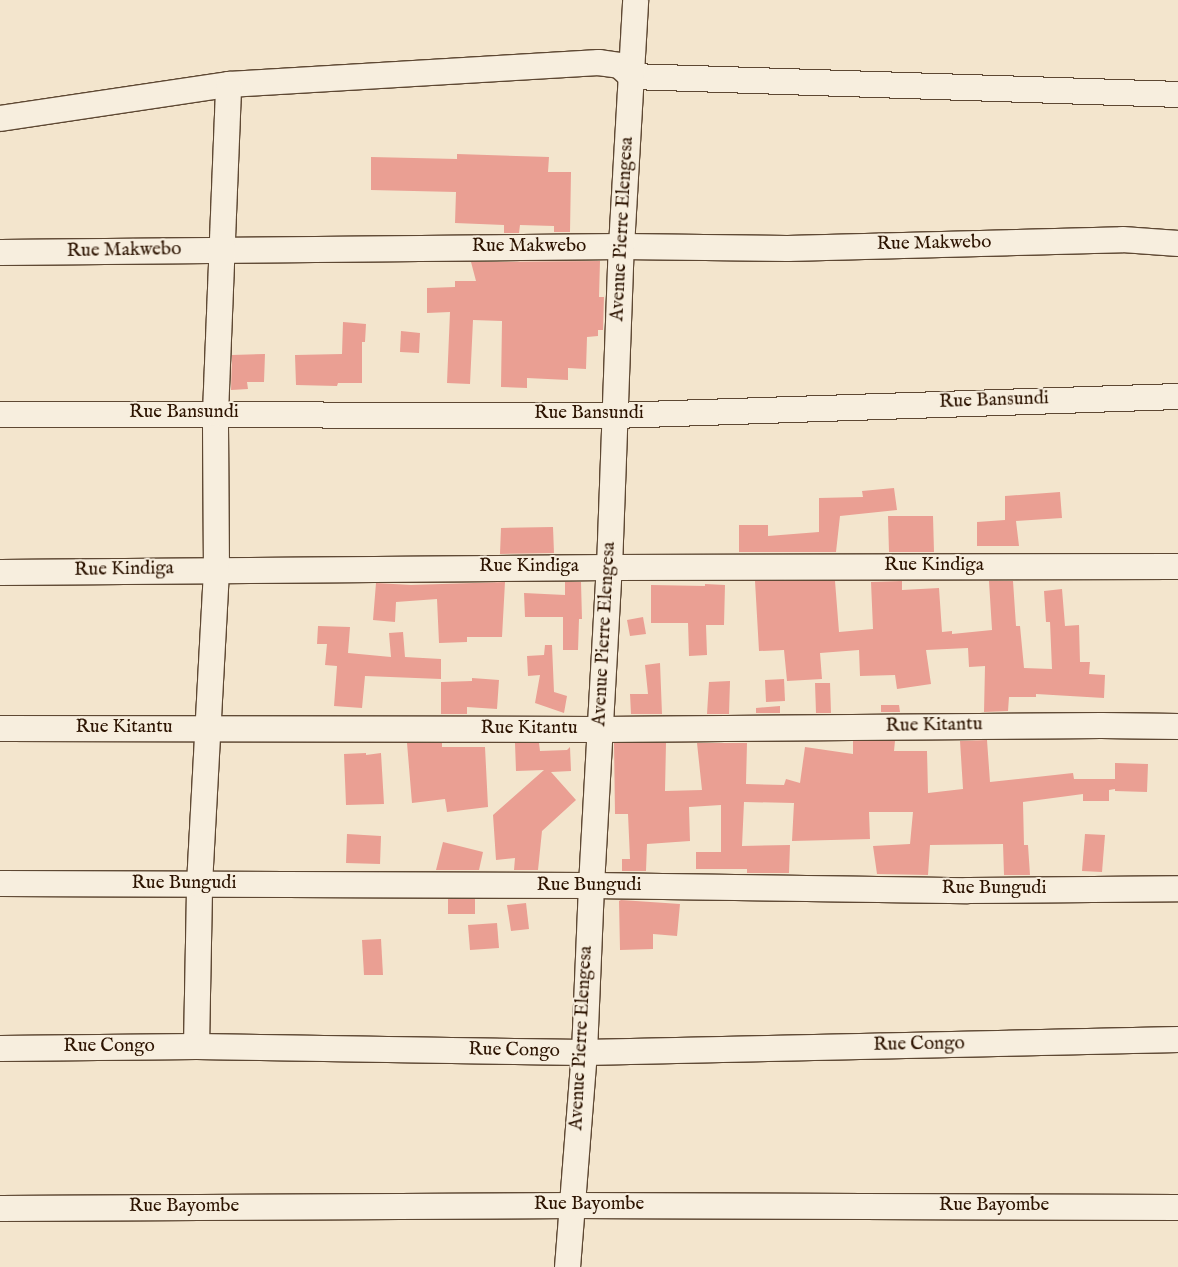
<!DOCTYPE html>
<style>
body{margin:0}
#map{position:relative;width:1178px;height:1267px;overflow:hidden;background:#f3e5cd;font-family:"IM FELL English",serif}
div>[style]{position:absolute}
[style*='--x']{left:calc(var(--x)*1px);top:calc(var(--y)*1px);width:calc(var(--w)*1px);rotate:calc(var(--a)*1deg)}
.building>*{inset:0;background:#ea9f93}
.roads{filter:drop-shadow(1px 0 #5e4833) drop-shadow(-1px 0 #5e4833) drop-shadow(0 1px #5e4833) drop-shadow(0 -1px #5e4833)}
.minor>*{height:25px;margin:-12.5px;padding:0 12.5px;transform-origin:12.5px;border-radius:12.5px;background:#f7eede}
span{translate:-50% -50%;white-space:nowrap;text-align:center;line-height:1.15;-webkit-text-stroke:4px #f7eede;paint-order:stroke}
.street-label{font-size:19px;color:#2c1300}
</style>
<div id="map">
<div class="building">
<div style="clip-path:polygon(457px 154px,549px 157px,548px 172px,571px 172px,570px 232px,554px 232px,554px 226px,520px 225px,519px 233px,504px 233px,504px 225px,455px 223px,456px 192px,371px 190px,371px 157px,457px 159px)"></div>
<div style="clip-path:polygon(600px 261px,599px 297px,604px 297px,603px 330px,598px 330px,598px 336px,587px 337px,586px 369px,568px 368px,568px 380px,527px 378px,527px 388px,501px 387px,502px 321px,473px 320px,470px 384px,447px 383px,450px 312px,427px 313px,427px 288px,455px 287px,455px 281px,476px 281px,471px 262px)"></div>
<div style="clip-path:polygon(343px 322px,366px 324px,365px 342px,362px 342px,362px 383px,338px 383px,337px 386px,296px 385px,295px 355px,342px 354px)"></div>
<div style="clip-path:polygon(401px 331px,420px 333px,419px 353px,400px 352px)"></div>
<div style="clip-path:polygon(265px 354px,264px 382px,247px 382px,248px 389px,231px 390px,232px 355px)"></div>
<div style="clip-path:polygon(894px 488px,897px 510px,840px 516px,836px 552px,739px 552px,739px 525px,768px 525px,768px 536px,819px 532px,819px 498px,863px 497px,862px 491px)"></div>
<div style="clip-path:polygon(1060px 492px,1062px 518px,1016px 521px,1019px 546px,977px 546px,977px 522px,1005px 520px,1005px 496px)"></div>
<div style="clip-path:polygon(888px 516px,933px 516px,934px 552px,889px 552px)"></div>
<div style="clip-path:polygon(553px 527px,554px 553px,500px 554px,501px 528px)"></div>
<div style="clip-path:polygon(755px 581px,835px 581px,839px 632px,873px 629px,871px 582px,902px 581px,902px 590px,939px 588px,942px 632px,952px 631px,952px 634px,992px 630px,989px 581px,1013px 581px,1016px 626px,1020px 626px,1024px 668px,1052px 669px,1050px 622px,1046px 622px,1044px 591px,1062px 589px,1065px 626px,1079px 625px,1080px 662px,1090px 662px,1089px 674px,1105px 675px,1104px 698px,1036px 694px,1036px 697px,1009px 697px,1008px 711px,984px 712px,985px 666px,969px 667px,968px 648px,926px 650px,931px 684px,897px 689px,895px 675px,860px 676px,859px 650px,820px 653px,822px 679px,787px 681px,784px 650px,759px 651px)"></div>
<div style="clip-path:polygon(505px 582px,502px 637px,467px 637px,467px 642px,439px 643px,437px 599px,396px 602px,395px 622px,373px 620px,376px 583px,411px 585px)"></div>
<div style="clip-path:polygon(565px 582px,581px 582px,582px 619px,579px 619px,578px 650px,563px 650px,563px 617px,525px 617px,524px 593px,565px 595px)"></div>
<div style="clip-path:polygon(705px 584px,725px 585px,724px 625px,706px 625px,707px 655px,689px 656px,688px 623px,651px 623px,651px 585px,705px 586px)"></div>
<div style="clip-path:polygon(643px 617px,646px 634px,630px 636px,627px 620px)"></div>
<div style="clip-path:polygon(318px 626px,350px 627px,348px 653px,391px 657px,389px 633px,403px 632px,405px 657px,441px 659px,441px 679px,365px 676px,362px 708px,334px 706px,337px 666px,325px 665px,327px 644px,317px 644px)"></div>
<div style="clip-path:polygon(545px 645px,552px 645px,554px 692px,567px 696px,564px 713px,535px 703px,540px 675px,528px 676px,527px 656px,544px 655px)"></div>
<div style="clip-path:polygon(660px 663px,662px 714px,631px 714px,630px 694px,648px 694px,645px 665px)"></div>
<div style="clip-path:polygon(472px 678px,499px 680px,497px 709px,467px 707px,467px 714px,441px 714px,441px 682px,472px 681px)"></div>
<div style="clip-path:polygon(784px 679px,785px 701px,766px 702px,765px 680px)"></div>
<div style="clip-path:polygon(730px 681px,729px 714px,707px 714px,709px 682px)"></div>
<div style="clip-path:polygon(815px 683px,830px 683px,831px 713px,816px 713px)"></div>
<div style="clip-path:polygon(881px 705px,899px 705px,900px 712px,881px 712px)"></div>
<div style="clip-path:polygon(780px 706px,780px 713px,756px 713px,756px 708px)"></div>
<div style="clip-path:polygon(987px 740px,990px 782px,1073px 773px,1074px 779px,1115px 779px,1115px 763px,1148px 764px,1147px 792px,1115px 791px,1115px 789px,1109px 790px,1109px 801px,1083px 801px,1083px 794px,1023px 802px,1024px 845px,1028px 845px,1030px 875px,1004px 875px,1003px 844px,930px 845px,928px 875px,877px 874px,873px 846px,910px 844px,913px 812px,869px 812px,870px 839px,792px 841px,794px 803px,744px 802px,742px 846px,790px 845px,789px 873px,747px 873px,747px 869px,696px 869px,696px 852px,721px 852px,721px 805px,689px 807px,690px 841px,647px 844px,646px 871px,622px 871px,622px 859px,630px 859px,628px 814px,615px 814px,614px 743px,666px 743px,665px 791px,702px 790px,697px 743px,747px 743px,746px 784px,784px 785px,786px 779px,800px 783px,805px 747px,853px 754px,853px 741px,895px 741px,894px 751px,927px 751px,928px 793px,963px 789px,960px 741px)"></div>
<div style="clip-path:polygon(407px 743px,442px 743px,442px 747px,485px 747px,488px 807px,447px 812px,445px 799px,412px 803px)"></div>
<div style="clip-path:polygon(515px 743px,539px 743px,540px 751px,567px 750px,570px 747px,571px 771px,551px 772px,576px 800px,542px 831px,538px 870px,514px 870px,515px 858px,496px 860px,493px 815px,544px 770px,516px 771px)"></div>
<div style="clip-path:polygon(366px 753px,366px 755px,381px 753px,384px 804px,346px 805px,344px 754px)"></div>
<div style="clip-path:polygon(347px 834px,381px 836px,380px 864px,346px 863px)"></div>
<div style="clip-path:polygon(1085px 834px,1105px 835px,1102px 872px,1082px 871px)"></div>
<div style="clip-path:polygon(443px 842px,483px 852px,479px 870px,436px 870px)"></div>
<div style="clip-path:polygon(448px 899px,475px 899px,475px 914px,448px 914px)"></div>
<div style="clip-path:polygon(621px 900px,680px 904px,677px 936px,653px 934px,653px 949px,620px 950px,619px 901px)"></div>
<div style="clip-path:polygon(526px 903px,529px 929px,511px 931px,507px 905px)"></div>
<div style="clip-path:polygon(497px 923px,499px 948px,470px 950px,468px 925px)"></div>
<div style="clip-path:polygon(381px 939px,383px 975px,364px 975px,362px 940px)"></div>
</div>
<div class="roads">
<div class="minor">
<div style="--x:0;--y:118;--w:231;--a:-8.5"></div>
<div style="--x:228;--y:84;--w:371;--a:-3.4"></div>
<div style="--x:598;--y:62;--w:21;--a:8"></div>
<div style="--x:619;--y:65;--w:16;--a:43"></div>
<div style="--x:631;--y:76;--w:547;--a:1.88"></div>
<div style="--x:0;--y:252;--w:621;--a:-0.55"></div>
<div style="--x:621;--y:246;--w:166;--a:0.7"></div>
<div style="--x:787;--y:248;--w:335;--a:-1.5"></div>
<div style="--x:1122;--y:239;--w:56;--a:4.1"></div>
<div style="--x:0;--y:414;--w:614;--a:0.09"></div>
<div style="--x:614;--y:415;--w:564;--a:-1.93"></div>
<div style="--x:0;--y:572;--w:609;--a:-0.47"></div>
<div style="--x:609;--y:567;--w:569;--a:-0.1"></div>
<div style="--x:0;--y:728;--w:600;--a:0.1"></div>
<div style="--x:600;--y:729;--w:501;--a:-0.46"></div>
<div style="--x:1101;--y:725;--w:77;--a:0.7"></div>
<div style="--x:0;--y:883;--w:591;--a:0.19"></div>
<div style="--x:591;--y:885;--w:376;--a:0.8"></div>
<div style="--x:967;--y:890;--w:211;--a:-0.5"></div>
<div style="--x:196;--y:1046;--w:162;--a:-88.9"></div>
<div style="--x:199;--y:884;--w:315;--a:-86.9"></div>
<div style="--x:216;--y:569;--w:156;--a:-90.4"></div>
<div style="--x:215;--y:413;--w:329;--a:-87.7"></div>
<div style="--x:0;--y:1048;--w:196;--a:-0.6"></div>
<div style="--x:196;--y:1046;--w:388;--a:0.9"></div>
<div style="--x:584;--y:1052;--w:594;--a:-1.25"></div>
<div style="--x:0;--y:1208;--w:571;--a:-0.3"></div>
<div style="--x:571;--y:1205;--w:607;--a:0.19"></div>
<div style="--x:567;--y:1267;--w:216;--a:-85.5"></div>
<div style="--x:584;--y:1052;--w:167;--a:-87.6"></div>
<div style="--x:591;--y:885;--w:319;--a:-86.8"></div>
<div style="--x:609;--y:567;--w:321;--a:-87.9"></div>
<div style="--x:621;--y:246;--w:246;--a:-86.7"></div>
</div>
</div>
<div class="street-label">
<span style="left:623px;top:229px;rotate:-87deg">Avenue Pierre Elengesa</span>
<span style="left:934px;top:244px;rotate:-1deg">Rue Makwebo</span>
<span style="left:529px;top:247px">Rue Makwebo</span>
<span style="left:124px;top:251px;rotate:-1deg">Rue Makwebo</span>
<span style="left:994px;top:401px;rotate:-2deg">Rue Bansundi</span>
<span style="left:184px;top:413px">Rue Bansundi</span>
<span style="left:589px;top:414px">Rue Bansundi</span>
<span style="left:934px;top:566px">Rue Kindiga</span>
<span style="left:529px;top:567px">Rue Kindiga</span>
<span style="left:124px;top:570px;rotate:-1deg">Rue Kindiga</span>
<span style="left:605px;top:634px;rotate:-87deg">Avenue Pierre Elengesa</span>
<span style="left:934px;top:726px;rotate:-1deg">Rue Kitantu</span>
<span style="left:124px;top:728px">Rue Kitantu</span>
<span style="left:529px;top:729px">Rue Kitantu</span>
<span style="left:184px;top:884px">Rue Bungudi</span>
<span style="left:589px;top:886px">Rue Bungudi</span>
<span style="left:994px;top:889px">Rue Bungudi</span>
<span style="left:582px;top:1038px;rotate:-87deg">Avenue Pierre Elengesa</span>
<span style="left:919px;top:1045px;rotate:-1deg">Rue Congo</span>
<span style="left:109px;top:1047px">Rue Congo</span>
<span style="left:514px;top:1051px;rotate:1deg">Rue Congo</span>
<span style="left:589px;top:1205px">Rue Bayombe</span>
<span style="left:994px;top:1206px">Rue Bayombe</span>
<span style="left:184px;top:1207px">Rue Bayombe</span>
</div>
</div>
